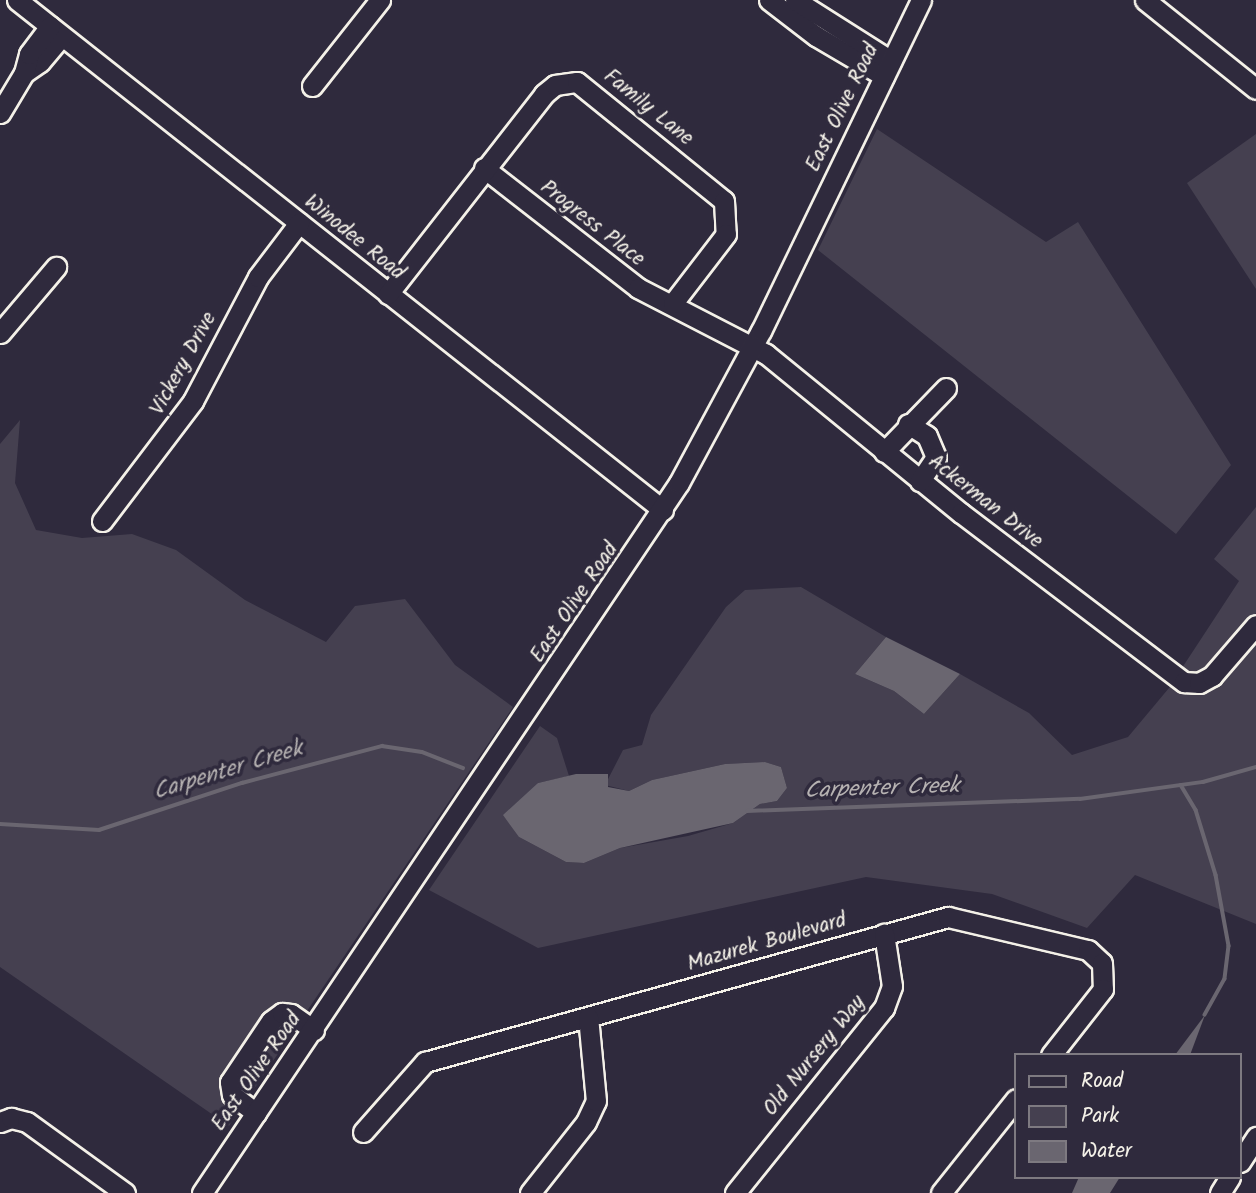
<!DOCTYPE html>
<style>
body{margin:0}
#map{position:relative;width:1256px;height:1193px;overflow:hidden;background:#2f2a3d;font-family:Kalam,sans-serif}
div>[style]{position:absolute}
[style*='--x']{left:calc(var(--x)*1px);top:calc(var(--y)*1px);width:calc(var(--w)*1px);rotate:calc(var(--a)*1deg)}
.green>*{inset:0;background:#454050}
.water>*{inset:0;background:#6a6670}
.stream>*{height:3.5px;margin:-1.75px;padding:0 1.75px;transform-origin:1.75px;border-radius:1.75px;background:#6a6670}
.roads{filter:drop-shadow(2px 0 #f4f1e8) drop-shadow(-2px 0 #f4f1e8) drop-shadow(0 2px #f4f1e8) drop-shadow(0 -2px #f4f1e8)}
.minor>*{height:19px;margin:-9.5px;padding:0 9.5px;transform-origin:9.5px;border-radius:9.5px;background:#2f2a3d}
span{translate:-50% -50%;white-space:nowrap;text-align:center;line-height:1.15;-webkit-text-stroke:7px #2f2a3d;paint-order:stroke}
.street-label{font-size:21px;color:#f4f1e8}
.water-label{font-size:23px;color:#b6b2b2;font-style:italic}
.legend{position:absolute;left:1014px;top:1053px;width:228px;height:126px;box-sizing:border-box;background:#2f2a3d;border:2px solid #7e7a81;margin:0;padding:9px 12px;list-style:none;font-size:21px;color:#f4f1e8}
.legend li{display:flex;align-items:center;gap:14px;height:35px}
.legend b{width:35px;border:2px solid #7e7a81}
</style>
<div id="map">
<div class="green">
<div style="clip-path:polygon(877px 129px,1046px 242px,1078px 222px,1231px 465px,1176px 534px,818px 250px)"></div>
<div style="clip-path:polygon(1256px 134px,1256px 289px,1187px 183px)"></div>
<div style="clip-path:polygon(20px 420px,15px 483px,36px 530px,82px 538px,132px 534px,176px 550px,245px 600px,326px 642px,355px 606px,405px 599px,455px 665px,513px 707px,229px 1126px,0 967px,0 444px)"></div>
<div style="clip-path:polygon(1256px 507px,1256px 613px,1218px 662px,1196px 676px,1180px 671px,1239px 581px,1214px 559px)"></div>
<div style="clip-path:polygon(801px 587px,886px 637px,855px 674px,894px 691px,924px 714px,960px 674px,1029px 713px,1072px 755px,1128px 737px,1174px 682px,1217px 681px,1256px 637px,1256px 924px,1135px 875px,1087px 928px,992px 894px,866px 877px,538px 948px,429px 890px,540px 726px,557px 738px,569px 776px,538px 783px,519px 837px,566px 862px,584px 863px,620px 848px,688px 836px,733px 823px,760px 804px,777px 801px,787px 788px,781px 767px,765px 762px,725px 764px,652px 780px,629px 791px,605px 785px,623px 750px,642px 745px,651px 715px,726px 607px,745px 590px)"></div>
</div>
<div class="water">
<div style="clip-path:polygon(886px 637px,960px 674px,924px 714px,894px 691px,855px 674px)"></div>
<div style="clip-path:polygon(765px 762px,781px 767px,787px 788px,777px 801px,760px 804px,733px 823px,620px 848px,584px 863px,566px 862px,519px 837px,503px 815px,538px 783px,576px 774px,608px 774px,608px 787px,629px 791px,652px 780px,725px 764px)"></div>
<div style="clip-path:polygon(1205px 1015px,1190px 1055px,1175px 1055px)"></div>
<div style="clip-path:polygon(1079px 1177px,1120px 1177px,1110px 1193px,1072px 1193px)"></div>
</div>
<div class="stream">
<div style="--x:1181;--y:785;--w:29;--a:59"></div>
<div style="--x:1196;--y:810;--w:68;--a:72.9"></div>
<div style="--x:1216;--y:875;--w:72;--a:79.6"></div>
<div style="--x:1229;--y:946;--w:33;--a:97"></div>
<div style="--x:1225;--y:979;--w:41;--a:119.1"></div>
<div style="--x:747;--y:811;--w:333;--a:-2.1"></div>
<div style="--x:1080;--y:799;--w:124;--a:-7.9"></div>
<div style="--x:1203;--y:782;--w:55;--a:-15.8"></div>
<div style="--x:0;--y:824;--w:99;--a:3.5"></div>
<div style="--x:99;--y:830;--w:151;--a:-18.2"></div>
<div style="--x:242;--y:783;--w:145;--a:-14.8"></div>
<div style="--x:382;--y:746;--w:40;--a:8.5"></div>
<div style="--x:422;--y:752;--w:44;--a:21.3"></div>
</div>
<div class="roads">
<div class="minor">
<div style="--x:17;--y:0;--w:823;--a:38.29"></div>
<div style="--x:769;--y:0;--w:59;--a:37.5"></div>
<div style="--x:816;--y:36;--w:79;--a:30.5"></div>
<div style="--x:795;--y:0;--w:114;--a:32.4"></div>
<div style="--x:1145;--y:0;--w:142;--a:38.7"></div>
<div style="--x:24;--y:73;--w:19;--a:-35"></div>
<div style="--x:40;--y:62;--w:34;--a:-50"></div>
<div style="--x:312;--y:86;--w:110;--a:-51.7"></div>
<div style="--x:0;--y:113;--w:47;--a:-59"></div>
<div style="--x:24;--y:73;--w:20;--a:-75"></div>
<div style="--x:29;--y:54;--w:35;--a:-53"></div>
<div style="--x:484;--y:168;--w:195;--a:37.9"></div>
<div style="--x:638;--y:288;--w:144;--a:27.3"></div>
<div style="--x:766;--y:354;--w:252;--a:39.2"></div>
<div style="--x:961;--y:513;--w:280;--a:37.2"></div>
<div style="--x:1184;--y:682;--w:15;--a:4"></div>
<div style="--x:1199;--y:683;--w:15;--a:-28"></div>
<div style="--x:1212;--y:676;--w:67;--a:-49.2"></div>
<div style="--x:388;--y:294;--w:254;--a:-52"></div>
<div style="--x:544;--y:94;--w:14;--a:-39"></div>
<div style="--x:555;--y:85;--w:22;--a:-8"></div>
<div style="--x:577;--y:82;--w:189;--a:39"></div>
<div style="--x:724;--y:201;--w:33;--a:87"></div>
<div style="--x:726;--y:234;--w:87;--a:127.5"></div>
<div style="--x:0;--y:333;--w:87;--a:-49.7"></div>
<div style="--x:908;--y:424;--w:22;--a:32"></div>
<div style="--x:927;--y:436;--w:23;--a:67"></div>
<div style="--x:936;--y:457;--w:29;--a:124"></div>
<div style="--x:884;--y:452;--w:89;--a:-45.9"></div>
<div style="--x:102;--y:521;--w:151;--a:-52.8"></div>
<div style="--x:193;--y:401;--w:140;--a:-62.3"></div>
<div style="--x:258;--y:277;--w:68;--a:-52.8"></div>
<div style="--x:256;--y:1113;--w:30;--a:-143"></div>
<div style="--x:232;--y:1095;--w:13;--a:-99"></div>
<div style="--x:230;--y:1082;--w:73;--a:-56.1"></div>
<div style="--x:271;--y:1021;--w:14;--a:-36"></div>
<div style="--x:282;--y:1013;--w:9;--a:6"></div>
<div style="--x:291;--y:1014;--w:28;--a:35"></div>
<div style="--x:0;--y:1122;--w:12;--a:-20"></div>
<div style="--x:11;--y:1118;--w:16;--a:14"></div>
<div style="--x:27;--y:1122;--w:121;--a:35.9"></div>
<div style="--x:363;--y:1132;--w:94;--a:-48.5"></div>
<div style="--x:425;--y:1062;--w:543;--a:-15.5"></div>
<div style="--x:948;--y:917;--w:144;--a:13.3"></div>
<div style="--x:1088;--y:950;--w:19;--a:43"></div>
<div style="--x:1102;--y:963;--w:26;--a:88"></div>
<div style="--x:1103;--y:989;--w:84;--a:128.2"></div>
<div style="--x:1240;--y:1162;--w:30;--a:-57"></div>
<div style="--x:202;--y:1193;--w:855;--a:-56.11"></div>
<div style="--x:679;--y:483;--w:173;--a:-61.7"></div>
<div style="--x:761;--y:331;--w:368;--a:-64.2"></div>
<div style="--x:530;--y:1193;--w:90;--a:-51.7"></div>
<div style="--x:586;--y:1122;--w:23;--a:-65"></div>
<div style="--x:596;--y:1101;--w:84;--a:-95.4"></div>
<div style="--x:735;--y:1193;--w:238;--a:-51.2"></div>
<div style="--x:884;--y:1008;--w:23;--a:-70"></div>
<div style="--x:892;--y:986;--w:53;--a:-98.7"></div>
<div style="--x:941;--y:1193;--w:120;--a:-51.4"></div>
<div style="--x:1220;--y:1193;--w:19;--a:-58"></div>
</div>
</div>
<div class="street-label">
<span style="left:648px;top:108px;rotate:39deg">Family Lane</span>
<span style="left:843px;top:108px;rotate:-64deg">East Olive Road</span>
<span style="left:592px;top:224px;rotate:38deg">Progress Place</span>
<span style="left:354px;top:238px;rotate:39deg">Winodee Road</span>
<span style="left:184px;top:364px;rotate:-61deg">Vickery Drive</span>
<span style="left:985px;top:502px;rotate:38deg">Ackerman Drive</span>
<span style="left:575px;top:603px;rotate:-56deg">East Olive Road</span>
<span style="left:767px;top:943px;rotate:-16deg">Mazurek Boulevard</span>
<span style="left:815px;top:1056px;rotate:-51deg">Old Nursery Way</span>
<span style="left:257px;top:1072px;rotate:-55deg">East Olive Road</span>
</div>
<div class="water-label">
<span style="left:228px;top:771px;rotate:-17deg">Carpenter Creek</span>
<span style="left:882px;top:789px;rotate:-2deg">Carpenter Creek</span>
</div>
<ul class="legend">
<li><b style="height:9px;background:#2f2a3d"></b>Road</li>
<li><b style="height:19px;background:#454050"></b>Park</li>
<li><b style="height:19px;background:#6a6670"></b>Water</li>
</ul>
</div>
